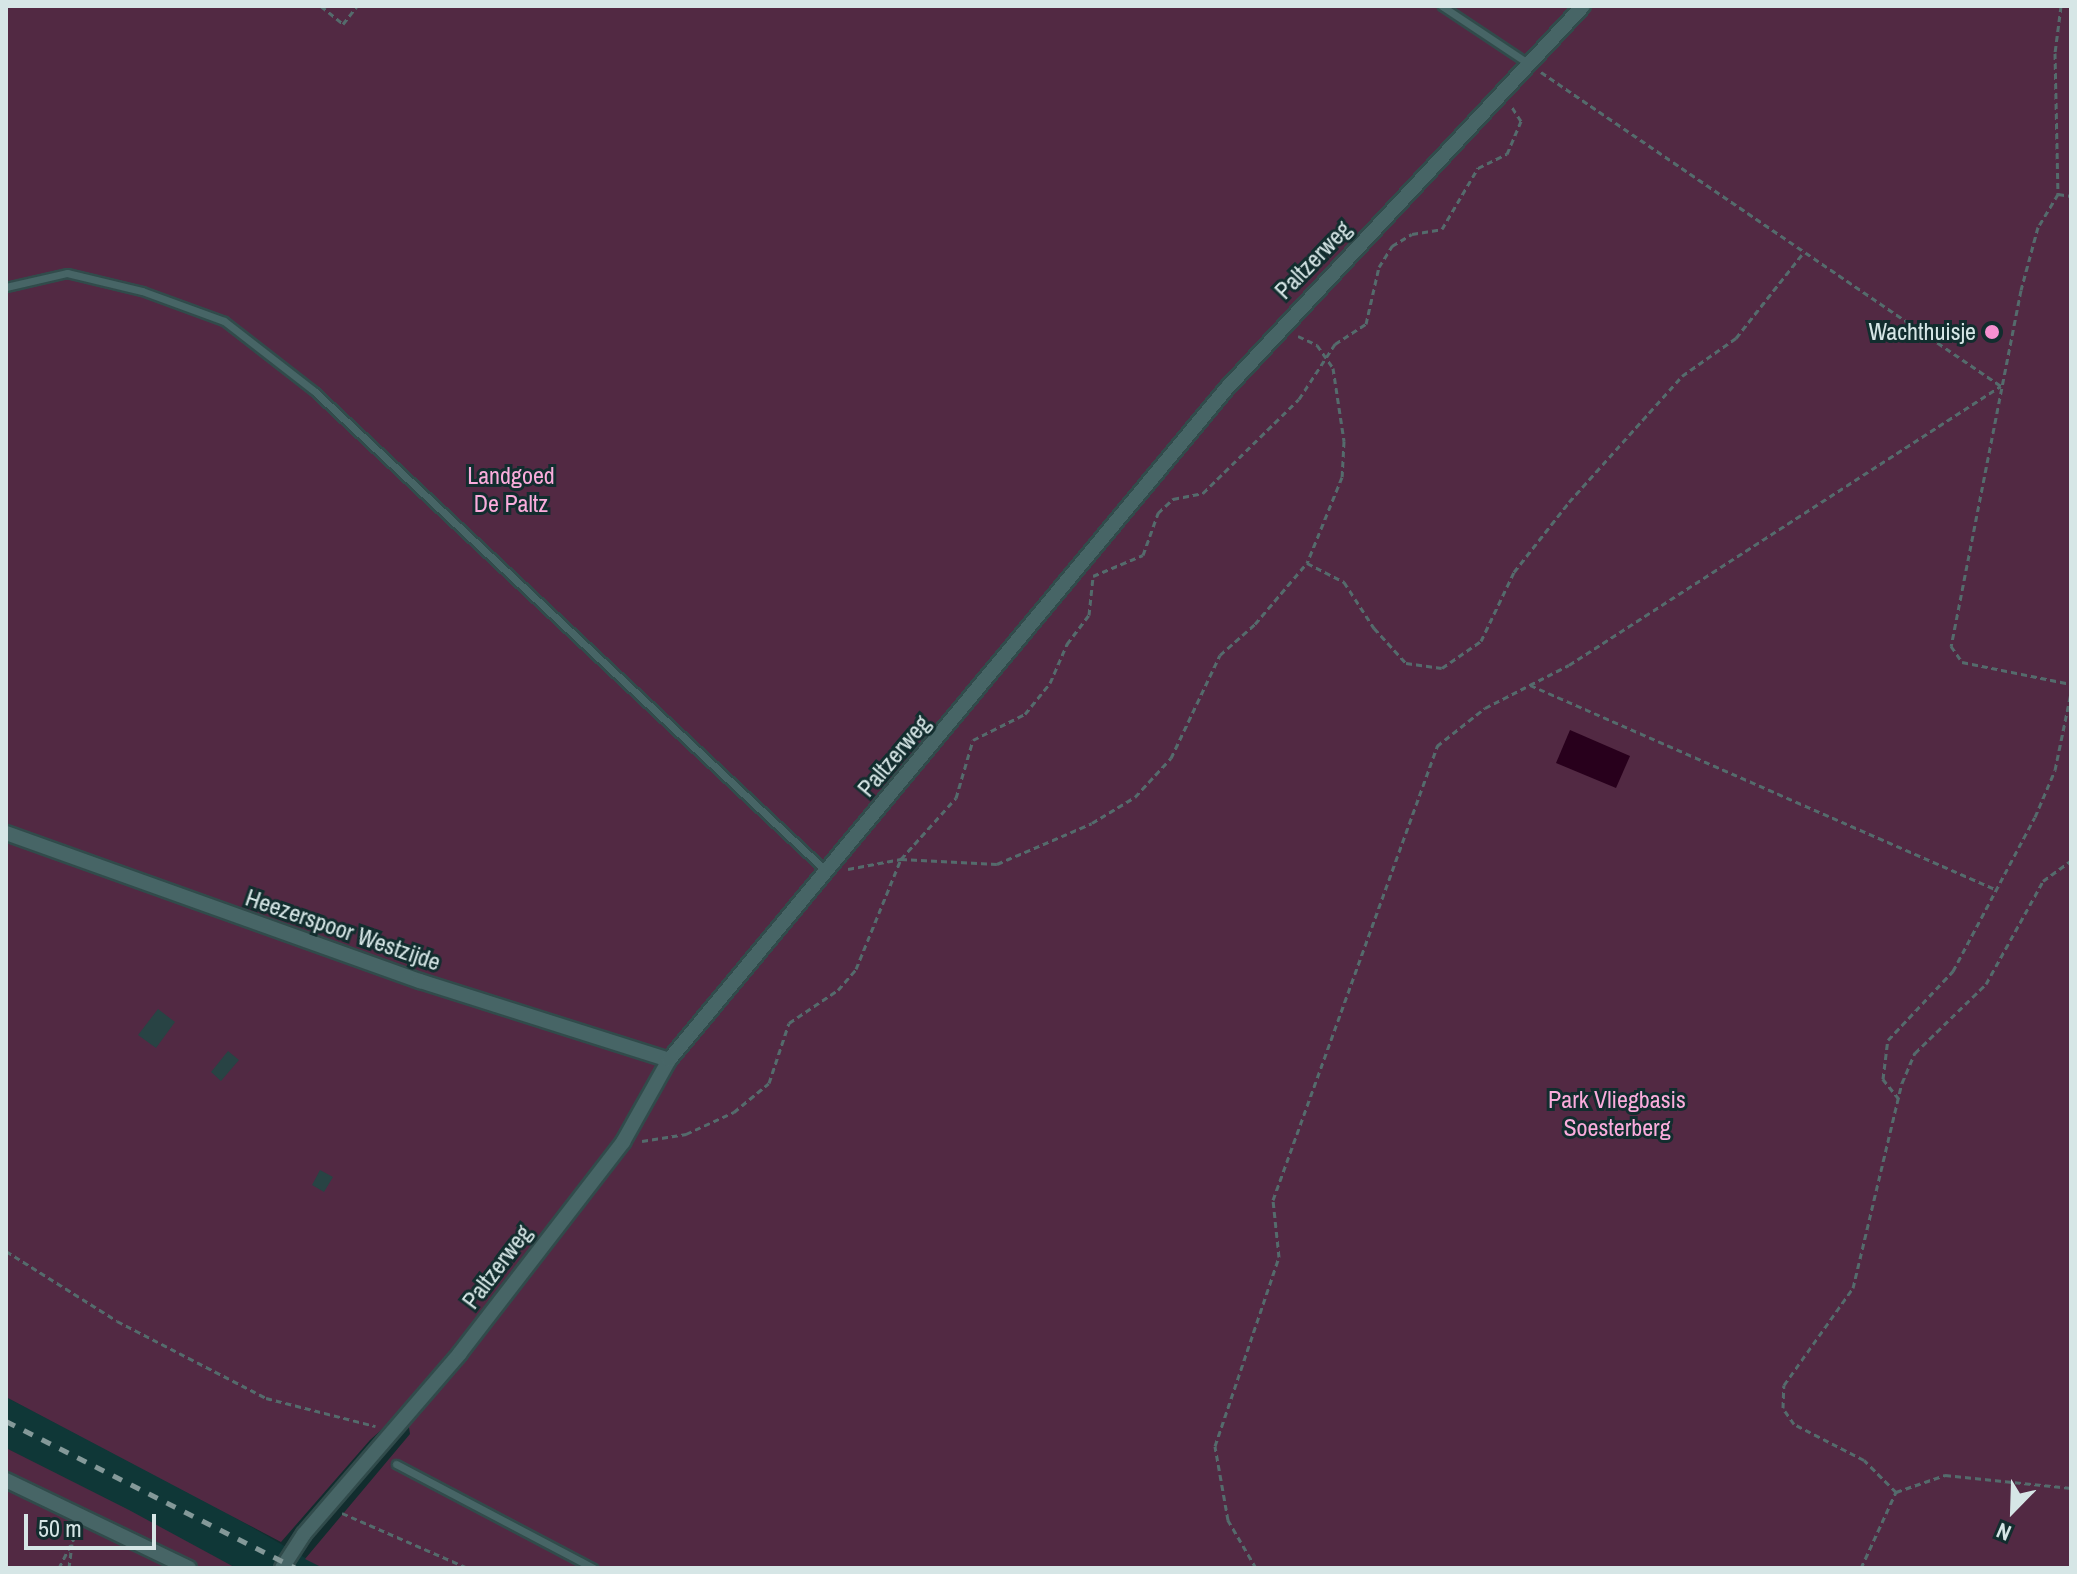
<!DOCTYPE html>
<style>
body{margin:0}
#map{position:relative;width:2077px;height:1574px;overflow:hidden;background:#122d2e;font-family:"Archivo Narrow",sans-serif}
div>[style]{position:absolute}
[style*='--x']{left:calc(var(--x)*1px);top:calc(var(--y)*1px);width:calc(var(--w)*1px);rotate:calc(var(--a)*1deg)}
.built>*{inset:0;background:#0f3737}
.green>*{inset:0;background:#522943}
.water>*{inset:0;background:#28001c}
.building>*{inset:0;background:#284344}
.path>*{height:3px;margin-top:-1.5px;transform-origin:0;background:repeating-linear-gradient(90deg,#546b6c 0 6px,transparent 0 10px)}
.roads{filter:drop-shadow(2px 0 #314b4b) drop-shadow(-2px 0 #314b4b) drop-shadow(0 2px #314b4b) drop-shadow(0 -2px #314b4b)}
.service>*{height:7px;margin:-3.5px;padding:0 3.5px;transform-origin:3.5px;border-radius:3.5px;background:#476566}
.minor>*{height:14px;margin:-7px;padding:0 7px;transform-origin:7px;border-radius:7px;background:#476566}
.rail>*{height:5px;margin-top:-2.5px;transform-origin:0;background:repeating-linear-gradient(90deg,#849999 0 10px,transparent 0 20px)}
.dots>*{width:22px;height:22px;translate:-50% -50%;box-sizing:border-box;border:4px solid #122d2e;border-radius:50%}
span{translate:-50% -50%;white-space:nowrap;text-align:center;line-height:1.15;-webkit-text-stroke:6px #122d2e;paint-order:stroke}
.street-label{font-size:24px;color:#d6e6e6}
.poi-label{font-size:24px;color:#d6e6e6}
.right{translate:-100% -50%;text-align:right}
.park-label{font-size:24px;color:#faacdc}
.frame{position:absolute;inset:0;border:8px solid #d6e6e6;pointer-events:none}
.north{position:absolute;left:1973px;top:1470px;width:80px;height:80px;-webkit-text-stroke:6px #122d2e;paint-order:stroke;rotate:203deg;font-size:22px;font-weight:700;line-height:32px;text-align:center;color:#d6e6e6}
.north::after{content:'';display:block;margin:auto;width:28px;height:36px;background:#d6e6e6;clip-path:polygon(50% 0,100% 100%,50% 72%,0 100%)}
.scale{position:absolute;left:24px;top:1514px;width:132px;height:36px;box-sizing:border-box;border:4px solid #d6e6e6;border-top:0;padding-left:10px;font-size:24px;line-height:28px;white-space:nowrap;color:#d6e6e6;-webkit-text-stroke:6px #122d2e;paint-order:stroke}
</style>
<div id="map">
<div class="built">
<div style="clip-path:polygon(6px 1397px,194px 1494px,323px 1568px,236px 1568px,6px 1448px)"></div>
</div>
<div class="green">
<div style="clip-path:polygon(6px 6px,2071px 6px,2071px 1568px,323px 1568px,305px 1559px,410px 1434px,406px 1408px,370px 1440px,281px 1542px,6px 1397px)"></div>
<div style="clip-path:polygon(6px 1448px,129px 1510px,236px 1568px,6px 1568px)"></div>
</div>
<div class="water">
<div style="clip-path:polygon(1570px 730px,1630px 756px,1616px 788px,1556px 763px)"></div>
</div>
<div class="building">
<div style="clip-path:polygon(158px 1009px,175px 1022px,156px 1048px,138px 1035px)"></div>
<div style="clip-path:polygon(228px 1051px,239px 1060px,221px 1081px,211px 1072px)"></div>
<div style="clip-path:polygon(320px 1170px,333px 1177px,324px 1192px,312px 1185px)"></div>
</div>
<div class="path">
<div style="--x:321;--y:6;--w:28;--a:39"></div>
<div style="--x:343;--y:24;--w:23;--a:-52"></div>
<div style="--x:2061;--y:6;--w:47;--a:97.3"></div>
<div style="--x:2055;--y:53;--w:141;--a:88.8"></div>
<div style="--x:2058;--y:194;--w:39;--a:121"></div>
<div style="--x:2038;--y:227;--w:65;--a:105.1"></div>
<div style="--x:2021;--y:290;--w:363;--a:101.1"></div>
<div style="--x:1951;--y:646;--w:19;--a:55"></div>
<div style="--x:1962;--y:662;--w:111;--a:11.4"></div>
<div style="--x:1541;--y:72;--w:557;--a:34.32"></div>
<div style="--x:2058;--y:194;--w:13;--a:9"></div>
<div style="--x:1298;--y:336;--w:21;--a:25"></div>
<div style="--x:1317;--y:345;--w:28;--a:55"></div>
<div style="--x:1333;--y:368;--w:74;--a:81.4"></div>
<div style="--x:1344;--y:441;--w:36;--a:93"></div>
<div style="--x:1342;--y:477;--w:93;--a:112.1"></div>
<div style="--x:1530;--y:685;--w:508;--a:23.69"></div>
<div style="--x:848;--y:869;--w:54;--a:-10.7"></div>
<div style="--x:901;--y:859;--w:96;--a:3"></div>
<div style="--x:997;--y:864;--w:103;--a:-23.3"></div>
<div style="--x:1092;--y:823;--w:50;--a:-31.2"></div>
<div style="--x:1135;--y:797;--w:53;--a:-47.3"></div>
<div style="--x:1171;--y:758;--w:114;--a:-64.6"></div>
<div style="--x:1220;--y:655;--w:47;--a:-41.5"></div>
<div style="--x:1255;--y:624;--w:80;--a:-49.6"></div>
<div style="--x:1307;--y:563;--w:42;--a:27.2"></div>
<div style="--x:1344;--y:582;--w:55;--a:56.9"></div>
<div style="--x:1374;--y:628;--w:47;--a:47.6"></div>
<div style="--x:1406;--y:663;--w:36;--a:8"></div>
<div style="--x:1442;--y:668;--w:47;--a:-34.7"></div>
<div style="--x:1481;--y:641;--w:76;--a:-64.4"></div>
<div style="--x:1514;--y:572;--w:89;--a:-51.8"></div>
<div style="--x:1569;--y:502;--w:169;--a:-48.1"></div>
<div style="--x:1682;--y:376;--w:66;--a:-35.1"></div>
<div style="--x:1736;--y:338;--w:110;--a:-51.7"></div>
<div style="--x:1899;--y:1099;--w:26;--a:-129"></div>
<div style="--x:1883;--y:1079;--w:39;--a:-83"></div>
<div style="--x:1888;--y:1040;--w:95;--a:-46.7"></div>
<div style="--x:1953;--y:971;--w:174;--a:-62"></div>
<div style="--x:2035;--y:817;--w:51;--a:-66.9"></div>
<div style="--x:2055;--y:770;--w:79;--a:-78.3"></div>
<div style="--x:642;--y:1141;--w:45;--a:-9"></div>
<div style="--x:686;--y:1134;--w:53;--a:-24.6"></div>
<div style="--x:734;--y:1112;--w:45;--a:-39.6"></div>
<div style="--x:769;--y:1083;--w:63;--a:-71.6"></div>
<div style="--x:789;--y:1023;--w:59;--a:-34"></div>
<div style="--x:838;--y:990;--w:28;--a:-49"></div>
<div style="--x:856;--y:969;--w:119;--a:-67.8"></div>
<div style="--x:901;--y:859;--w:82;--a:-48"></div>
<div style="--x:956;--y:798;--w:60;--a:-73.7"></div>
<div style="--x:973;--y:740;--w:58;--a:-26.6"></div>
<div style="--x:1025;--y:714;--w:40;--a:-51"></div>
<div style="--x:1050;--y:683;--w:43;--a:-66.4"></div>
<div style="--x:1067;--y:644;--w:36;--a:-53"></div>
<div style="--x:1089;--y:615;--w:39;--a:-84"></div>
<div style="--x:1093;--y:576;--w:54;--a:-22.8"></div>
<div style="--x:1143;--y:555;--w:45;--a:-70.3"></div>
<div style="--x:1158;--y:513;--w:21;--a:-43"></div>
<div style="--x:1173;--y:499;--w:31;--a:-11"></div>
<div style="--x:1203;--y:493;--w:134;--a:-44.4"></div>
<div style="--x:1299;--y:399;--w:66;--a:-56.8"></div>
<div style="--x:1335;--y:344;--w:37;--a:-33"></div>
<div style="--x:1366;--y:324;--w:58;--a:-77.2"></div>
<div style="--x:1379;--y:267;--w:25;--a:-58"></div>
<div style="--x:1392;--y:246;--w:23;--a:-31"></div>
<div style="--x:1412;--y:234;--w:30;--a:-9"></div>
<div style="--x:1442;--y:229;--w:71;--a:-59.5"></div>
<div style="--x:1478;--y:168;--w:32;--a:-26"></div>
<div style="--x:1507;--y:154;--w:36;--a:-67"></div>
<div style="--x:1521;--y:121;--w:20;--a:-123"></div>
<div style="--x:6;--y:1251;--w:131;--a:32.2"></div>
<div style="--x:117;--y:1321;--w:168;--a:27.3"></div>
<div style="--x:266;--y:1398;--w:113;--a:14.4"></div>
<div style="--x:1896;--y:1492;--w:52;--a:-19.1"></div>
<div style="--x:1945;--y:1475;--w:127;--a:5.9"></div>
<div style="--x:342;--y:1513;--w:137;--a:23.6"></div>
<div style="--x:59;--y:1568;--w:40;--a:-63.4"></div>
<div style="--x:69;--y:1568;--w:24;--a:-83"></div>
<div style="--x:1256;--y:1568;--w:56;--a:-120.3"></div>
<div style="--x:1228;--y:1520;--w:75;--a:-100"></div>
<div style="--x:1215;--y:1446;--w:200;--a:-71.3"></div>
<div style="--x:1279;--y:1257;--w:57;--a:-96"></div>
<div style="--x:1273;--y:1200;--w:483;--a:-70.1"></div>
<div style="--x:1437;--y:746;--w:61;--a:-38.4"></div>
<div style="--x:1485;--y:708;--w:94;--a:-27.1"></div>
<div style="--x:1569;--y:665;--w:514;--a:-32.86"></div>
<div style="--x:1861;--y:1568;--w:84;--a:-65.3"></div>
<div style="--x:1896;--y:1492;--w:45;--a:-135"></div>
<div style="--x:1864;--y:1460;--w:79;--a:-152.8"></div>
<div style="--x:1794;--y:1424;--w:19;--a:-125"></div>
<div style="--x:1783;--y:1408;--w:23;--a:-88"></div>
<div style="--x:1784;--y:1385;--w:119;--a:-54.6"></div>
<div style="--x:1853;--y:1288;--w:211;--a:-76.6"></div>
<div style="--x:1902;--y:1083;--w:33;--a:-67"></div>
<div style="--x:1915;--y:1053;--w:99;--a:-44.2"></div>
<div style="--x:1986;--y:984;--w:118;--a:-61"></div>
<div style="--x:2043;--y:881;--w:34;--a:-36"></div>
</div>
<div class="roads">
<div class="service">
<div style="--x:1442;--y:6;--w:105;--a:33.7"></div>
<div style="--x:6;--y:287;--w:63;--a:-12.9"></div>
<div style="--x:67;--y:273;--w:77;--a:13.5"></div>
<div style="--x:142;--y:291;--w:87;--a:20.1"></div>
<div style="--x:224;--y:321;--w:113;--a:37.8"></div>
<div style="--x:313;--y:390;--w:702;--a:43.15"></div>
<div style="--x:396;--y:1464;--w:223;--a:27.8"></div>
</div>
<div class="minor">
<div style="--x:6;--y:833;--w:440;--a:19.7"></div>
<div style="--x:420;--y:981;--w:261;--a:17.6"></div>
<div style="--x:6;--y:1480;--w:203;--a:25.7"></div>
<div style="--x:282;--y:1568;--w:40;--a:-57.1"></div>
<div style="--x:304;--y:1534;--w:239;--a:-49.2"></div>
<div style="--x:460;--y:1353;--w:267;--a:-52.3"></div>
<div style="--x:623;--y:1142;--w:94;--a:-60.7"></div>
<div style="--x:669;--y:1060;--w:873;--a:-50.3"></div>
<div style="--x:1227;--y:388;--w:522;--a:-47.02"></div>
</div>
</div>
<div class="rail">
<div style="--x:6;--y:1421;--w:325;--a:26.9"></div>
</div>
<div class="dots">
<div style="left:1992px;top:332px;background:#f690d1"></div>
</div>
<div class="street-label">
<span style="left:1313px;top:260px;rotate:-46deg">Paltzerweg</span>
<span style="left:894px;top:756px;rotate:-50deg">Paltzerweg</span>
<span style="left:343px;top:930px;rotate:19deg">Heezerspoor Westzijde</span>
<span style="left:497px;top:1267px;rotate:-53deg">Paltzerweg</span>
</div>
<div class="poi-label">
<span class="right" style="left:1976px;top:332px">Wachthuisje</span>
</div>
<div class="park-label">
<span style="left:511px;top:490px">Landgoed<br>De Paltz</span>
<span style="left:1617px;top:1114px">Park Vliegbasis<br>Soesterberg</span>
</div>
<div class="frame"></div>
<div class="north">N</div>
<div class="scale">50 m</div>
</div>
